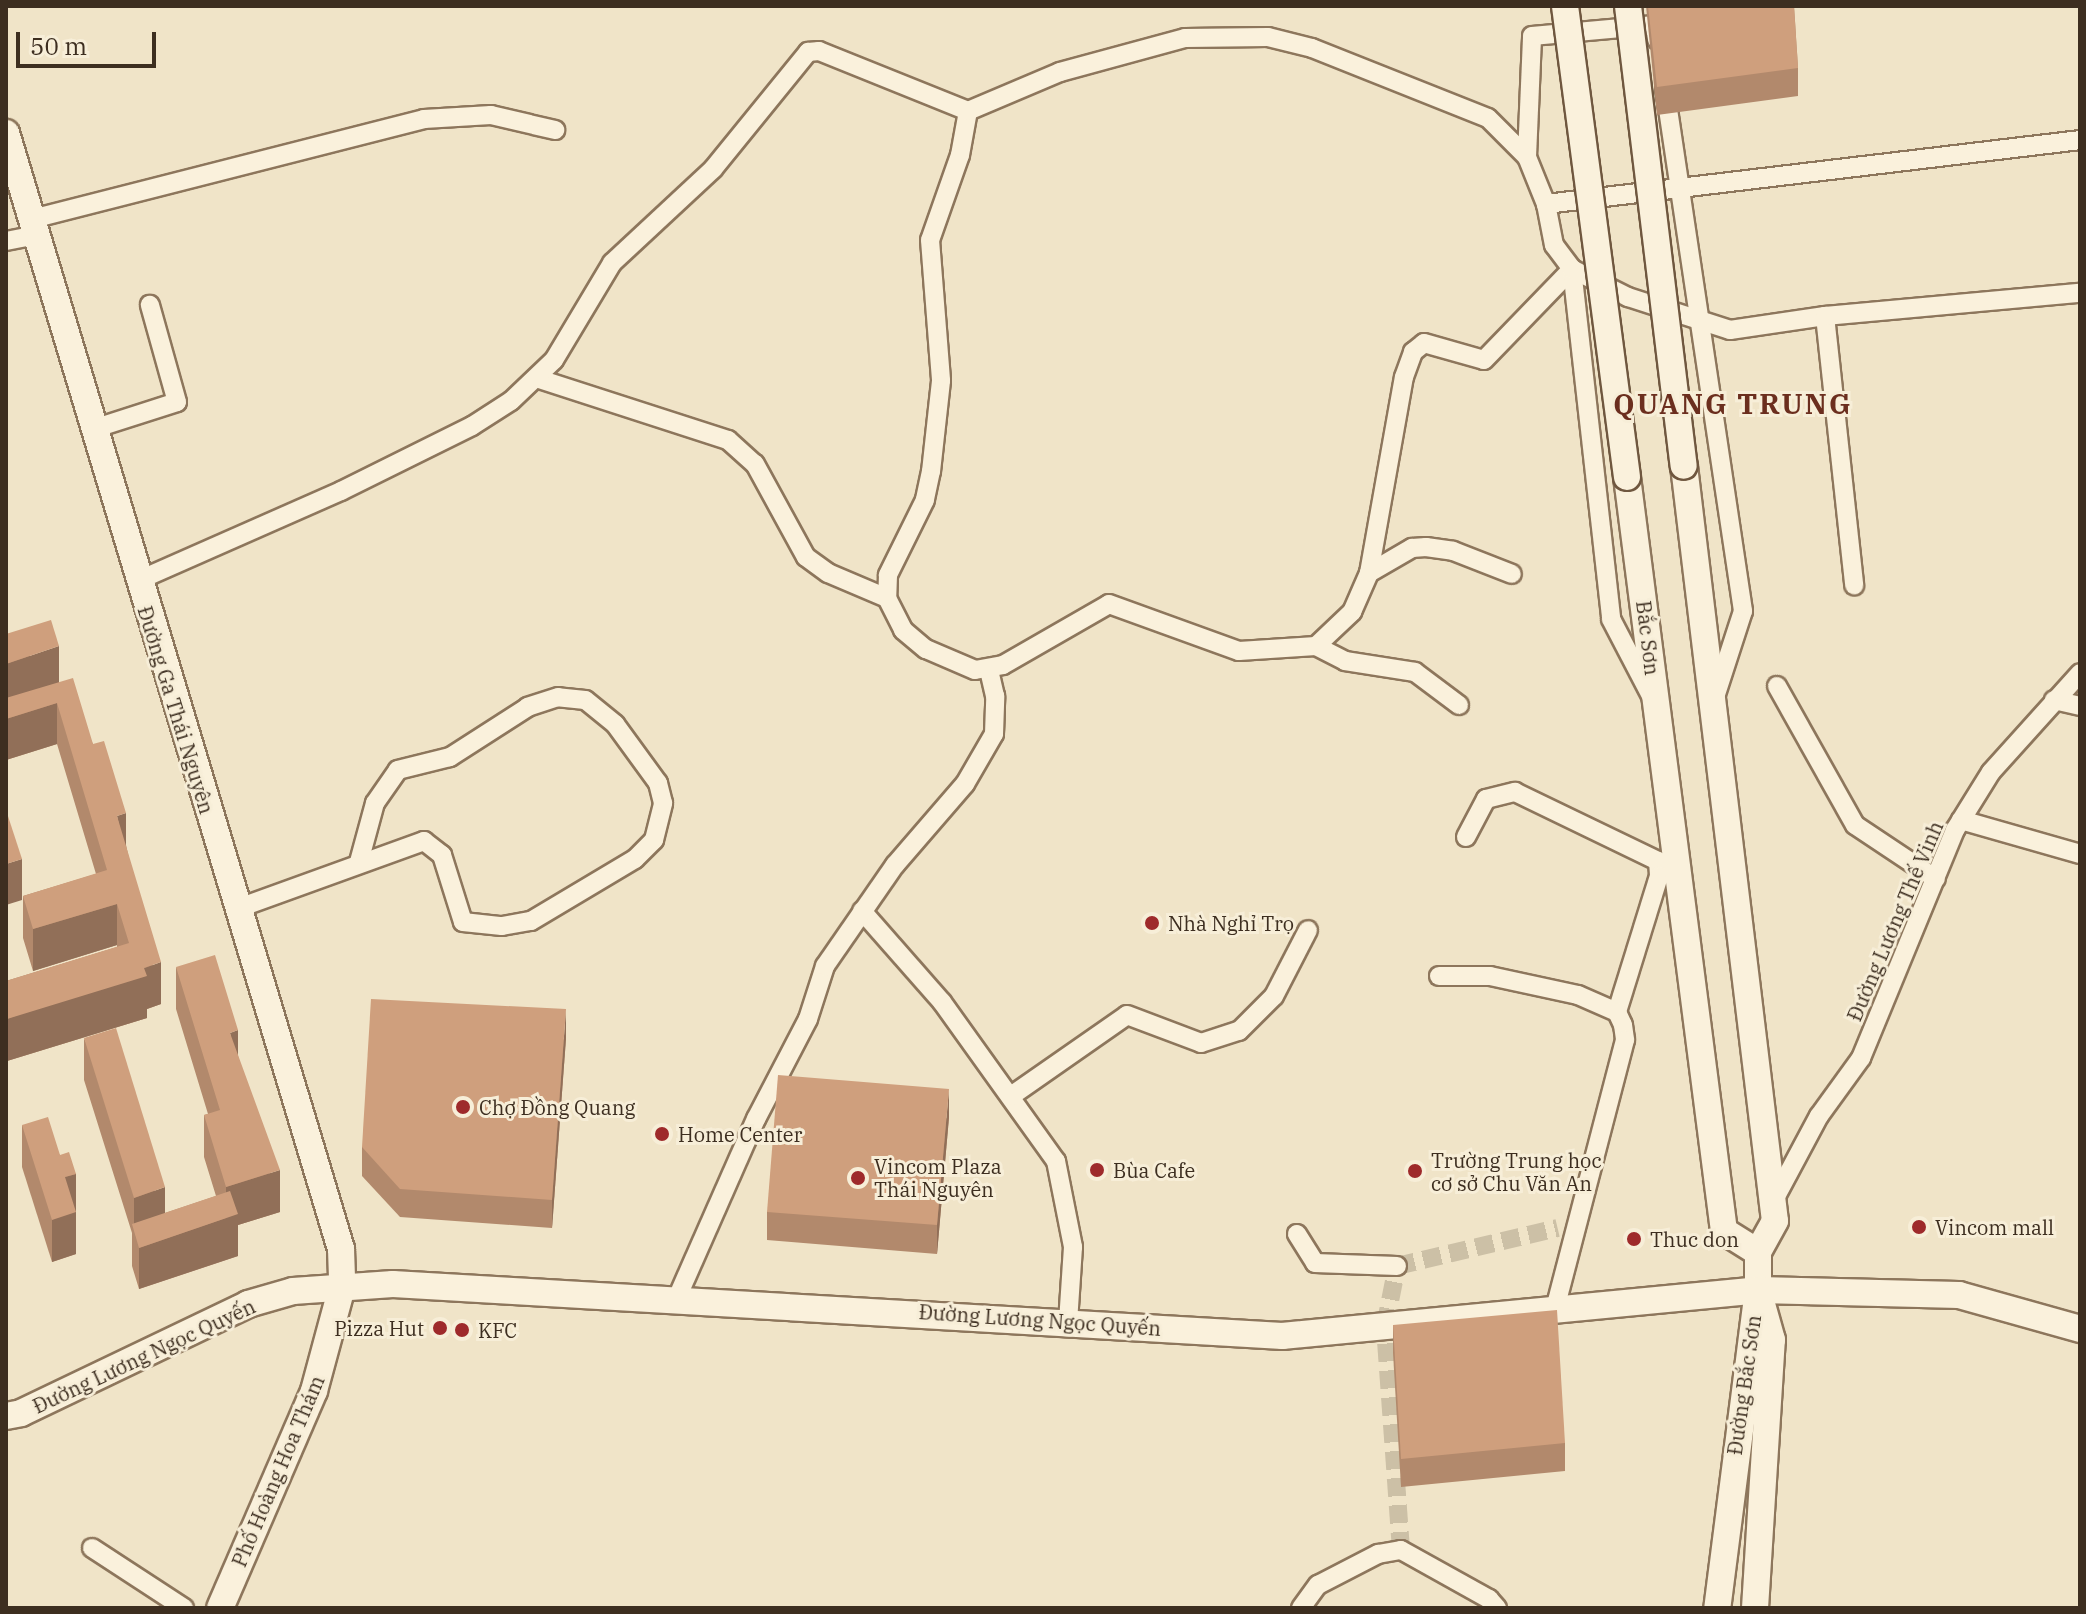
<!DOCTYPE html>
<meta charset="utf-8">
<style>
body{margin:0}
#map{position:relative;width:2086px;height:1614px;overflow:hidden;background:#f0e4c8;font-family:"IBM Plex Serif",serif}
div>[style]{position:absolute}
[style*='--x']{left:calc(var(--x)*1px);top:calc(var(--y)*1px);width:calc(var(--w)*1px);rotate:calc(var(--a)*1deg)}
.street-tunnel>*{height:18px;margin-top:-9px;transform-origin:0;background:repeating-linear-gradient(90deg,#ccc0a6 0 18px,transparent 0 27px)}
.roads{filter:drop-shadow(2px 0 #8d765c) drop-shadow(-2px 0 #8d765c) drop-shadow(0 2px #8d765c) drop-shadow(0 -2px #8d765c)}
.street>*{height:18px;margin:-9px;padding:0 9px;transform-origin:9px;border-radius:9px;background:#faf1dc}
.secondary>*{height:26px;margin:-13px;padding:0 13px;transform-origin:13px;border-radius:13px;background:#faf1dc}
.bridges{filter:drop-shadow(2px 0 #6f573f) drop-shadow(-2px 0 #6f573f) drop-shadow(0 2px #6f573f) drop-shadow(0 -2px #6f573f)}
.secondary-bridge>*{height:26px;margin:-13px;padding:0 13px;transform-origin:13px;border-radius:13px;background:#faf1dc}
.wall>*{inset:0;background:#b2896c}
.shaded-wall>*{inset:0;background:#916f58}
.building>*{inset:0;background:#cf9f7d}
.dots>*{width:22px;height:22px;translate:-50% -50%;box-sizing:border-box;border:4px solid #f7eed8;border-radius:50%}
span{translate:-50% -50%;white-space:nowrap;text-align:center;line-height:1.15;-webkit-text-stroke:6px #f7eed8;paint-order:stroke}
.street-label{font-size:20px;color:#3d2e20}
.poi-label{font-size:20px;color:#3d2e20}
.left{translate:0 -50%;text-align:left}
.right{translate:-100% -50%;text-align:right}
.district-label{font-size:28px;color:#6b2e1e;font-weight:700;letter-spacing:2px}
.frame{position:absolute;inset:0;border:8px solid #3d2e20;pointer-events:none}
.scale{position:absolute;left:16px;top:32px;width:140px;height:36px;box-sizing:border-box;border:4px solid #3d2e20;border-top:0;padding-left:10px;font-size:24px;line-height:28px;white-space:nowrap;color:#3d2e20;-webkit-text-stroke:6px #f7eed8;paint-order:stroke}
</style>
<div id="map">
<div class="street-tunnel">
<div style="--x:1401;--y:1550;--w:225;--a:-94.1"></div>
<div style="--x:1385;--y:1326;--w:61;--a:-78.7"></div>
<div style="--x:1397;--y:1266;--w:165;--a:-13.3"></div>
</div>
<div class="roads">
<div class="street">
<div style="--x:1665;--y:89;--w:528;--a:81.5"></div>
<div style="--x:1743;--y:611;--w:90;--a:108"></div>
<div style="--x:968;--y:111;--w:45;--a:100.3"></div>
<div style="--x:960;--y:155;--w:90;--a:109.4"></div>
<div style="--x:930;--y:240;--w:141;--a:85.5"></div>
<div style="--x:941;--y:381;--w:91;--a:96.3"></div>
<div style="--x:931;--y:471;--w:30;--a:102"></div>
<div style="--x:925;--y:500;--w:84;--a:116.3"></div>
<div style="--x:888;--y:575;--w:23;--a:92"></div>
<div style="--x:887;--y:598;--w:36;--a:63"></div>
<div style="--x:903;--y:630;--w:30;--a:40"></div>
<div style="--x:926;--y:649;--w:53;--a:23.2"></div>
<div style="--x:975;--y:670;--w:28;--a:-10"></div>
<div style="--x:1003;--y:665;--w:122;--a:-29.9"></div>
<div style="--x:1109;--y:604;--w:138;--a:19.9"></div>
<div style="--x:1239;--y:651;--w:77;--a:-3.7"></div>
<div style="--x:1316;--y:646;--w:50;--a:-43.4"></div>
<div style="--x:1352;--y:612;--w:43;--a:-66.4"></div>
<div style="--x:1369;--y:573;--w:199;--a:-79.9"></div>
<div style="--x:1404;--y:377;--w:27;--a:-70"></div>
<div style="--x:1413;--y:352;--w:14;--a:-39"></div>
<div style="--x:1424;--y:343;--w:62;--a:15.8"></div>
<div style="--x:1484;--y:360;--w:127;--a:-46"></div>
<div style="--x:1527;--y:157;--w:121;--a:-87.6"></div>
<div style="--x:1532;--y:36;--w:123;--a:-5.1"></div>
<div style="--x:1655;--y:25;--w:15;--a:82"></div>
<div style="--x:1546;--y:204;--w:538;--a:-6.83"></div>
<div style="--x:32;--y:219;--w:405;--a:-14.3"></div>
<div style="--x:424;--y:119;--w:67;--a:-3.4"></div>
<div style="--x:491;--y:115;--w:66;--a:13.2"></div>
<div style="--x:6;--y:241;--w:32;--a:-11"></div>
<div style="--x:1572;--y:269;--w:352;--a:83.6"></div>
<div style="--x:1611;--y:619;--w:85;--a:62.5"></div>
<div style="--x:1825;--y:316;--w:271;--a:83.8"></div>
<div style="--x:536;--y:378;--w:202;--a:17.9"></div>
<div style="--x:728;--y:440;--w:36;--a:42"></div>
<div style="--x:755;--y:464;--w:106;--a:61.3"></div>
<div style="--x:806;--y:557;--w:27;--a:36"></div>
<div style="--x:828;--y:573;--w:64;--a:23"></div>
<div style="--x:93;--y:429;--w:88;--a:-17.8"></div>
<div style="--x:177;--y:402;--w:101;--a:-105.6"></div>
<div style="--x:1369;--y:573;--w:50;--a:-30.2"></div>
<div style="--x:1412;--y:548;--w:14;--a:-4"></div>
<div style="--x:1426;--y:547;--w:27;--a:8"></div>
<div style="--x:1453;--y:551;--w:63;--a:21.3"></div>
<div style="--x:137;--y:581;--w:223;--a:-23.8"></div>
<div style="--x:341;--y:491;--w:146;--a:-26.4"></div>
<div style="--x:472;--y:426;--w:46;--a:-32.7"></div>
<div style="--x:511;--y:401;--w:59;--a:-43.6"></div>
<div style="--x:554;--y:360;--w:113;--a:-59.1"></div>
<div style="--x:612;--y:263;--w:138;--a:-42.9"></div>
<div style="--x:713;--y:169;--w:151;--a:-50.9"></div>
<div style="--x:808;--y:52;--w:11;--a:-5"></div>
<div style="--x:819;--y:51;--w:161;--a:21.9"></div>
<div style="--x:968;--y:111;--w:100;--a:-23"></div>
<div style="--x:1060;--y:72;--w:130;--a:-15.2"></div>
<div style="--x:1185;--y:38;--w:83;--a:-0.7"></div>
<div style="--x:1268;--y:37;--w:45;--a:14"></div>
<div style="--x:1312;--y:48;--w:189;--a:21.7"></div>
<div style="--x:1488;--y:118;--w:55;--a:45"></div>
<div style="--x:1527;--y:157;--w:51;--a:68"></div>
<div style="--x:1546;--y:204;--w:42;--a:79"></div>
<div style="--x:1554;--y:245;--w:30;--a:53"></div>
<div style="--x:1572;--y:269;--w:63;--a:26.6"></div>
<div style="--x:1628;--y:297;--w:107;--a:17.9"></div>
<div style="--x:1730;--y:330;--w:96;--a:-8.4"></div>
<div style="--x:1825;--y:316;--w:256;--a:-5.2"></div>
<div style="--x:1316;--y:646;--w:33;--a:27"></div>
<div style="--x:1345;--y:661;--w:71;--a:8.9"></div>
<div style="--x:1415;--y:672;--w:55;--a:36.9"></div>
<div style="--x:1777;--y:686;--w:159;--a:60.7"></div>
<div style="--x:1855;--y:825;--w:97;--a:33.7"></div>
<div style="--x:2054;--y:700;--w:27;--a:13"></div>
<div style="--x:1961;--y:820;--w:124;--a:15.9"></div>
<div style="--x:1466;--y:837;--w:43;--a:-62.2"></div>
<div style="--x:1486;--y:799;--w:30;--a:-14"></div>
<div style="--x:1515;--y:792;--w:159;--a:25.8"></div>
<div style="--x:1658;--y:861;--w:15;--a:86"></div>
<div style="--x:1659;--y:876;--w:142;--a:107.2"></div>
<div style="--x:236;--y:909;--w:200;--a:-19.9"></div>
<div style="--x:424;--y:841;--w:23;--a:38"></div>
<div style="--x:442;--y:855;--w:70;--a:72.6"></div>
<div style="--x:463;--y:922;--w:39;--a:6"></div>
<div style="--x:502;--y:926;--w:29;--a:-10"></div>
<div style="--x:531;--y:921;--w:121;--a:-30.8"></div>
<div style="--x:635;--y:859;--w:27;--a:-45"></div>
<div style="--x:654;--y:840;--w:38;--a:-76"></div>
<div style="--x:663;--y:803;--w:21;--a:-104"></div>
<div style="--x:658;--y:783;--w:73;--a:-126.1"></div>
<div style="--x:615;--y:724;--w:38;--a:-141"></div>
<div style="--x:585;--y:700;--w:27;--a:-174"></div>
<div style="--x:558;--y:697;--w:32;--a:162"></div>
<div style="--x:528;--y:707;--w:93;--a:147.3"></div>
<div style="--x:450;--y:757;--w:54;--a:166"></div>
<div style="--x:398;--y:770;--w:40;--a:124.9"></div>
<div style="--x:375;--y:803;--w:61;--a:105.2"></div>
<div style="--x:862;--y:911;--w:121;--a:48.7"></div>
<div style="--x:942;--y:1002;--w:196;--a:54.4"></div>
<div style="--x:1056;--y:1161;--w:88;--a:78.8"></div>
<div style="--x:1073;--y:1247;--w:75;--a:93.8"></div>
<div style="--x:1439;--y:976;--w:51;--a:0"></div>
<div style="--x:1490;--y:976;--w:90;--a:12.2"></div>
<div style="--x:1578;--y:995;--w:43;--a:23.6"></div>
<div style="--x:1617;--y:1012;--w:14;--a:65"></div>
<div style="--x:1623;--y:1025;--w:15;--a:82"></div>
<div style="--x:1625;--y:1040;--w:278;--a:104.6"></div>
<div style="--x:1011;--y:1096;--w:141;--a:-34.9"></div>
<div style="--x:1127;--y:1015;--w:79;--a:20.7"></div>
<div style="--x:1201;--y:1043;--w:40;--a:-18"></div>
<div style="--x:1239;--y:1031;--w:49;--a:-45"></div>
<div style="--x:1274;--y:996;--w:74;--a:-62.7"></div>
<div style="--x:1773;--y:1202;--w:98;--a:-61.9"></div>
<div style="--x:1819;--y:1116;--w:72;--a:-54.1"></div>
<div style="--x:1861;--y:1058;--w:247;--a:-67.6"></div>
<div style="--x:1955;--y:830;--w:68;--a:-58.2"></div>
<div style="--x:1991;--y:772;--w:133;--a:-48"></div>
<div style="--x:1297;--y:1234;--w:34;--a:58"></div>
<div style="--x:1315;--y:1263;--w:82;--a:2.1"></div>
<div style="--x:677;--y:1298;--w:196;--a:-66.2"></div>
<div style="--x:756;--y:1119;--w:113;--a:-62.5"></div>
<div style="--x:808;--y:1019;--w:56;--a:-72.2"></div>
<div style="--x:825;--y:966;--w:123;--a:-55.3"></div>
<div style="--x:895;--y:865;--w:107;--a:-49.2"></div>
<div style="--x:965;--y:784;--w:58;--a:-59.9"></div>
<div style="--x:994;--y:734;--w:38;--a:-88"></div>
<div style="--x:995;--y:696;--w:28;--a:-103"></div>
<div style="--x:92;--y:1548;--w:110;--a:33.1"></div>
<div style="--x:1301;--y:1608;--w:29;--a:-54"></div>
<div style="--x:1318;--y:1585;--w:68;--a:-27.3"></div>
<div style="--x:1378;--y:1554;--w:23;--a:-10"></div>
<div style="--x:1401;--y:1550;--w:101;--a:29.1"></div>
<div style="--x:1489;--y:1599;--w:12;--a:48"></div>
</div>
<div class="secondary">
<div style="--x:6;--y:133;--w:1165;--a:73.29"></div>
<div style="--x:341;--y:1249;--w:38;--a:88"></div>
<div style="--x:342;--y:1287;--w:108;--a:105.1"></div>
<div style="--x:314;--y:1391;--w:236;--a:113.4"></div>
<div style="--x:1684;--y:466;--w:760;--a:83.13"></div>
<div style="--x:1775;--y:1221;--w:35;--a:119"></div>
<div style="--x:1758;--y:1252;--w:38;--a:90"></div>
<div style="--x:1758;--y:1290;--w:321;--a:97.3"></div>
<div style="--x:1627;--y:477;--w:760;--a:82.67"></div>
<div style="--x:1724;--y:1231;--w:40;--a:32"></div>
<div style="--x:6;--y:1416;--w:15;--a:-11"></div>
<div style="--x:21;--y:1413;--w:252;--a:-25.6"></div>
<div style="--x:248;--y:1304;--w:47;--a:-16.1"></div>
<div style="--x:293;--y:1291;--w:100;--a:-4"></div>
<div style="--x:393;--y:1284;--w:891;--a:3.35"></div>
<div style="--x:1282;--y:1336;--w:478;--a:-5.5"></div>
<div style="--x:1758;--y:1290;--w:201;--a:1.4"></div>
<div style="--x:1959;--y:1295;--w:126;--a:15.7"></div>
<div style="--x:1755;--y:1608;--w:269;--a:-86.4"></div>
<div style="--x:1772;--y:1340;--w:45;--a:-105.6"></div>
</div>
</div>
<div class="bridges">
<div class="secondary-bridge">
<div style="--x:1565;--y:6;--w:475;--a:82.5"></div>
<div style="--x:1628;--y:6;--w:463;--a:83.1"></div>
</div>
</div>
<div class="wall">
<div style="clip-path:polygon(1646px 6px,1794px 6px,1798px 68px,1798px 96px,1657px 115px)"></div>
<div style="clip-path:polygon(6px 634px,59px 682px,93px 744px,126px 845px,161px 1004px,147px 1009px,147px 1018px,7px 1061px,6px 1057px,6px 981px,117px 947px,117px 945px,33px 971px,23px 938px,23px 896px,96px 874px,57px 744px,6px 760px)"></div>
<div style="clip-path:polygon(176px 967px,238px 1056px,280px 1212px,238px 1225px,238px 1256px,139px 1289px,132px 1266px,132px 1233px,84px 1080px,84px 1038px,165px 1213px,216px 1196px,204px 1157px,204px 1115px,208px 1114px,176px 1009px)"></div>
<div style="clip-path:polygon(566px 1038px,552px 1228px,400px 1217px,362px 1176px,362px 1147px)"></div>
<div style="clip-path:polygon(949px 1117px,937px 1254px,767px 1240px,767px 1212px)"></div>
<div style="clip-path:polygon(22px 1125px,60px 1155px,76px 1174px,76px 1254px,52px 1262px,22px 1167px)"></div>
<div style="clip-path:polygon(1393px 1325px,1565px 1443px,1565px 1471px,1401px 1487px,1393px 1353px)"></div>
</div>
<div class="shaded-wall">
<div style="clip-path:polygon(59px 646px,59px 688px,6px 706px,6px 664px)"></div>
<div style="clip-path:polygon(57px 703px,57px 744px,6px 760px,6px 719px)"></div>
<div style="clip-path:polygon(126px 813px,126px 855px,117px 816px)"></div>
<div style="clip-path:polygon(22px 859px,22px 900px,6px 905px,6px 864px)"></div>
<div style="clip-path:polygon(117px 904px,117px 945px,33px 971px,33px 929px)"></div>
<div style="clip-path:polygon(161px 962px,161px 1004px,147px 1009px,147px 1018px,7px 1061px,7px 1019px)"></div>
<div style="clip-path:polygon(566px 1009px,566px 1038px,552px 1228px,552px 1200px)"></div>
<div style="clip-path:polygon(238px 1030px,238px 1072px,230px 1033px)"></div>
<div style="clip-path:polygon(949px 1089px,949px 1117px,937px 1254px,937px 1225px)"></div>
<div style="clip-path:polygon(280px 1170px,280px 1212px,238px 1225px,238px 1256px,139px 1289px,139px 1248px,226px 1218px,226px 1187px)"></div>
<div style="clip-path:polygon(76px 1174px,76px 1254px,52px 1262px,52px 1220px,65px 1177px)"></div>
<div style="clip-path:polygon(165px 1187px,165px 1229px,134px 1230px,134px 1198px)"></div>
</div>
<div class="building">
<div style="clip-path:polygon(1648px 6px,1794px 6px,1798px 68px,1657px 87px)"></div>
<div style="clip-path:polygon(51px 620px,59px 646px,6px 664px,6px 634px)"></div>
<div style="clip-path:polygon(73px 678px,93px 744px,104px 741px,126px 813px,117px 816px,161px 962px,144px 968px,147px 976px,7px 1019px,6px 1015px,6px 981px,129px 943px,117px 904px,33px 929px,23px 896px,107px 870px,57px 703px,6px 719px,6px 698px)"></div>
<div style="clip-path:polygon(6px 810px,22px 859px,6px 864px)"></div>
<div style="clip-path:polygon(215px 955px,238px 1030px,230px 1033px,280px 1170px,226px 1187px,204px 1115px,220px 1110px,176px 967px)"></div>
<div style="clip-path:polygon(371px 999px,566px 1009px,552px 1200px,400px 1189px,362px 1147px)"></div>
<div style="clip-path:polygon(116px 1028px,165px 1187px,134px 1198px,84px 1038px)"></div>
<div style="clip-path:polygon(778px 1075px,949px 1089px,937px 1225px,767px 1212px)"></div>
<div style="clip-path:polygon(48px 1117px,60px 1155px,69px 1152px,76px 1174px,65px 1177px,76px 1212px,52px 1220px,22px 1125px)"></div>
<div style="clip-path:polygon(230px 1191px,238px 1214px,139px 1248px,132px 1224px)"></div>
<div style="clip-path:polygon(1557px 1310px,1565px 1443px,1401px 1459px,1393px 1325px)"></div>
</div>
<div class="dots">
<div style="left:1152px;top:923px;background:#9e2a2b"></div>
<div style="left:463px;top:1107px;background:#9e2a2b"></div>
<div style="left:662px;top:1134px;background:#9e2a2b"></div>
<div style="left:1097px;top:1170px;background:#9e2a2b"></div>
<div style="left:1415px;top:1171px;background:#9e2a2b"></div>
<div style="left:858px;top:1178px;background:#9e2a2b"></div>
<div style="left:1919px;top:1227px;background:#9e2a2b"></div>
<div style="left:1634px;top:1239px;background:#9e2a2b"></div>
<div style="left:440px;top:1328px;background:#9e2a2b"></div>
<div style="left:462px;top:1330px;background:#9e2a2b"></div>
</div>
<div class="street-label">
<span style="left:1648px;top:638px;rotate:83deg">Bắc Sơn</span>
<span style="left:176px;top:710px;rotate:73deg">Đường Ga Thái Nguyên</span>
<span style="left:1895px;top:921px;rotate:-67deg">Đường Lương Thế Vinh</span>
<span style="left:1040px;top:1320px;rotate:4deg">Đường Lương Ngọc Quyến</span>
<span style="left:144px;top:1356px;rotate:-25deg">Đường Lương Ngọc Quyến</span>
<span style="left:1744px;top:1385px;rotate:-82deg">Đường Bắc Sơn</span>
<span style="left:278px;top:1471px;rotate:-67deg">Phố Hoàng Hoa Thám</span>
</div>
<div class="poi-label">
<span class="left" style="left:1168px;top:923px">Nhà Nghỉ Trọ</span>
<span class="left" style="left:479px;top:1107px">Chợ Đồng Quang</span>
<span class="left" style="left:678px;top:1134px">Home Center</span>
<span class="left" style="left:1431px;top:1172px">Trường Trung học<br>cơ sở Chu Văn An</span>
<span class="left" style="left:874px;top:1178px">Vincom Plaza<br>Thái Nguyên</span>
<span class="left" style="left:1113px;top:1170px">Bùa Cafe</span>
<span class="left" style="left:1935px;top:1227px">Vincom mall</span>
<span class="left" style="left:1650px;top:1239px">Thuc don</span>
<span class="right" style="left:424px;top:1328px">Pizza Hut</span>
<span class="left" style="left:478px;top:1330px">KFC</span>
</div>
<div class="district-label">
<span style="left:1733px;top:404px">QUANG TRUNG</span>
</div>
<div class="frame"></div>
<div class="scale">50 m</div>
</div>
